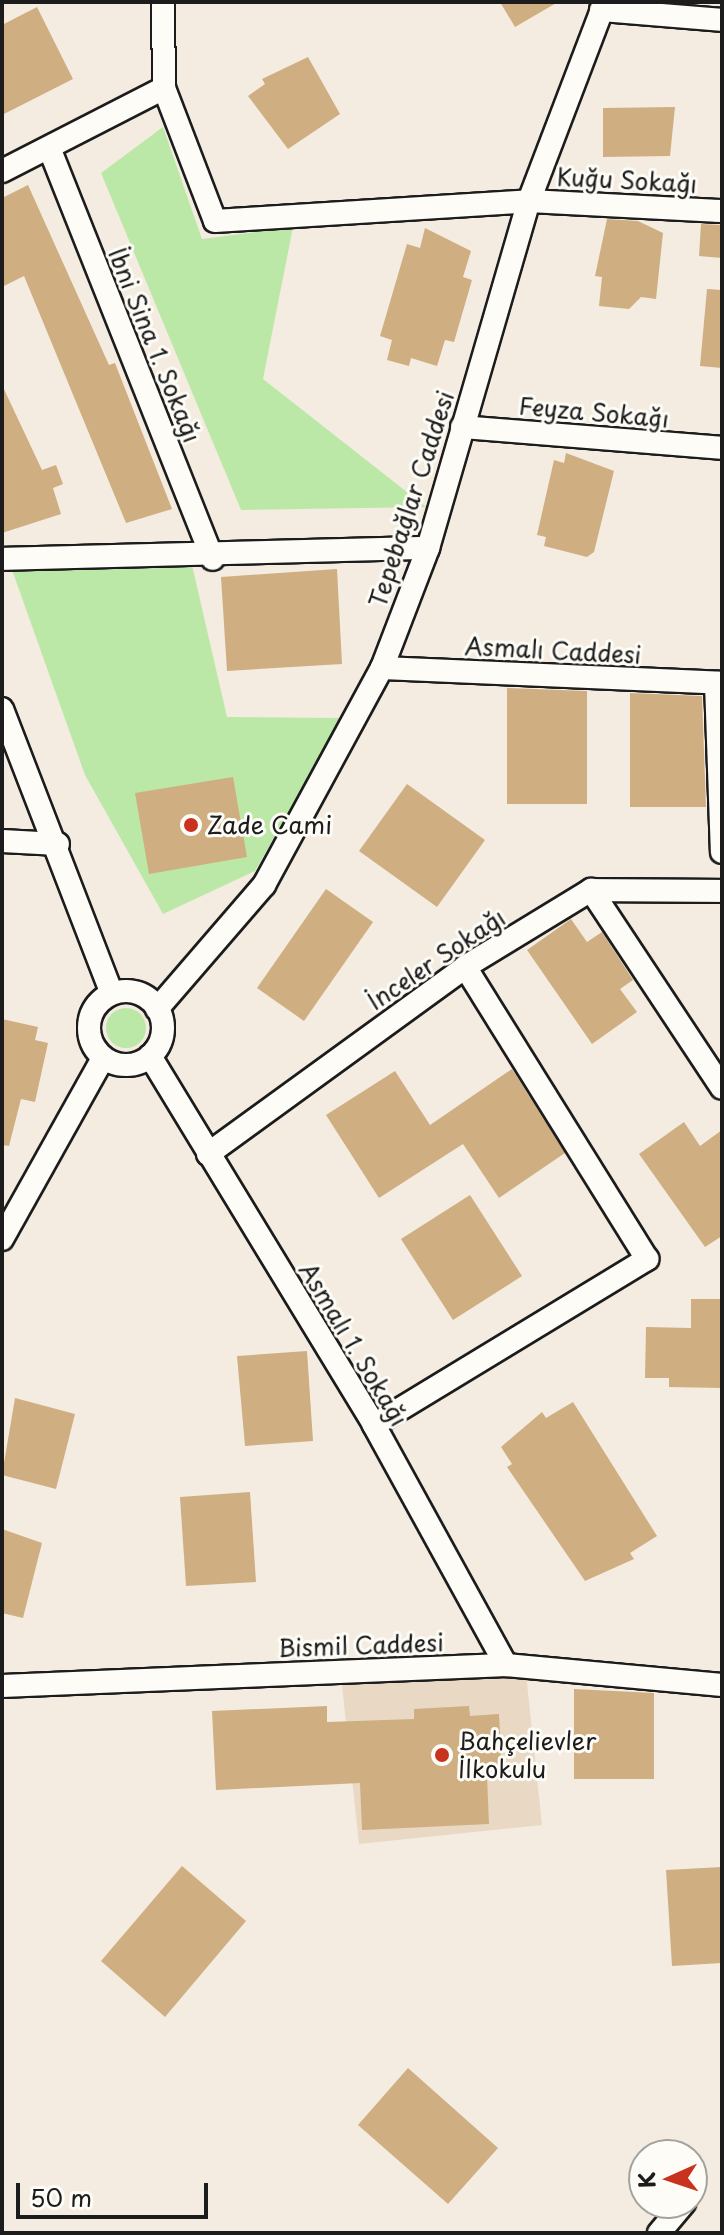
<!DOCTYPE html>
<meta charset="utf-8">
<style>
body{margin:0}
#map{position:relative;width:724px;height:2235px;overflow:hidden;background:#f4ece0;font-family:"Playpen Sans",sans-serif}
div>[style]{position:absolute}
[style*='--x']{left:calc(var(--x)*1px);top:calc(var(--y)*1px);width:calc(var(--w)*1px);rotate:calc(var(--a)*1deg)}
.built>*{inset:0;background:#e9d9c4}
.green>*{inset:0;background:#bbe8a6}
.round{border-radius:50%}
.building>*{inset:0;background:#cfae82}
.roads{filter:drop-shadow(2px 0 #1c1c1c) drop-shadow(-2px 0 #1c1c1c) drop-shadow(0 2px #1c1c1c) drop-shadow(0 -2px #1c1c1c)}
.street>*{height:22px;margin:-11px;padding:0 11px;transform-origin:11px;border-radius:11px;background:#fdfcf7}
.street>.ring{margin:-11px;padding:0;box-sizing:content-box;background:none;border:22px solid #fdfcf7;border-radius:50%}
.dots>*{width:22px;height:22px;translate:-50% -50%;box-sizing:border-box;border:4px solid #fdfcf7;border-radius:50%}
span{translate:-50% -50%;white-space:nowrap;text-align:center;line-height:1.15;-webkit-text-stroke:6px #fdfcf7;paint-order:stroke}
.street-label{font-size:24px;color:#1c1c1c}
.poi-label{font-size:24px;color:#1c1c1c}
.left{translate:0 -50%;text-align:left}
.frame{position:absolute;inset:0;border:4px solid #1c1c1c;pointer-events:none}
.north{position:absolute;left:628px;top:2139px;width:80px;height:80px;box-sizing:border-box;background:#fdfcf7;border:2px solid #a3a29f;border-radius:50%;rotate:267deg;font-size:22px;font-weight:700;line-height:32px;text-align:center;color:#1c1c1c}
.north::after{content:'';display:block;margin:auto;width:28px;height:36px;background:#c8321e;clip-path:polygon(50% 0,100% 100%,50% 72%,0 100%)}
.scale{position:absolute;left:16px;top:2183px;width:192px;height:36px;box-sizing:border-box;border:4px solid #1c1c1c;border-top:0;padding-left:10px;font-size:24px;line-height:28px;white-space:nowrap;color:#1c1c1c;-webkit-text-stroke:6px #fdfcf7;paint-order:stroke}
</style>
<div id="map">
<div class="built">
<div style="clip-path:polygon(355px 1670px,526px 1673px,542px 1825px,359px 1844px,342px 1685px,356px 1683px)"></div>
</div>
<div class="green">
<div style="clip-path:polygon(163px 127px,202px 239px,293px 227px,263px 379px,426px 507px,241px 510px,101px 173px)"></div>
<div style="clip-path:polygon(192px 565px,227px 717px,342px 718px,255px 871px,163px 914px,85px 775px,11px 567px)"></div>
<div class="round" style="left:106px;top:1008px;width:40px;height:40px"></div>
</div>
<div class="building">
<div style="clip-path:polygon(500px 2px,558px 2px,515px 27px)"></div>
<div style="clip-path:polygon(37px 7px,73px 79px,2px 115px,2px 25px)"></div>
<div style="clip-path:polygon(308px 57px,340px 114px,288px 149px,248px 96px,265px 84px,262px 79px)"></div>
<div style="clip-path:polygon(675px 107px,670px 156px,603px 157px,603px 108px)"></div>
<div style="clip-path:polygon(28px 185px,109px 365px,115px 363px,172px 509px,126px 523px,24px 276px,2px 287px,2px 198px)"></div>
<div style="clip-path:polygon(607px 219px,638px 221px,663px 233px,656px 299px,641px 297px,629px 309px,599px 306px,602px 277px,595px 276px)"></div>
<div style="clip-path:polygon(701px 224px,722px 225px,722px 258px,699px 256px)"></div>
<div style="clip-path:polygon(425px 228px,471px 251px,463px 277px,472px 280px,454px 342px,445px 340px,437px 366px,411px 358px,409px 366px,387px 360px,392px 340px,380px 336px,407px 244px,420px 248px)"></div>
<div style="clip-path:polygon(707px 289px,722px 290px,722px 368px,700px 366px)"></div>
<div style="clip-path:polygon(2px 385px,42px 470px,56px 465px,63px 484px,53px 488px,61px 514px,2px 533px)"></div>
<div style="clip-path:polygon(566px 453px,614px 471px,594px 552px,587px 557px,544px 546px,546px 537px,537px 535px,554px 460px,564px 463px)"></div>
<div style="clip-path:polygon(337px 569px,342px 664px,227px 671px,221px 577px)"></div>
<div style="clip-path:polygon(507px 688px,587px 691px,587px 804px,507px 804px)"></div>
<div style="clip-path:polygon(630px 693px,702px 696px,706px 807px,630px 807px)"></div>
<div style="clip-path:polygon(233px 777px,247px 857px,149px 874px,135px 793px)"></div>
<div style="clip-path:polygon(407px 784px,485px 840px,437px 907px,359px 851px)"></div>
<div style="clip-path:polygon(326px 889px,373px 922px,304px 1021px,257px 988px)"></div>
<div style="clip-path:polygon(571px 919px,587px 942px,602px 932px,633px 980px,620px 989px,637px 1012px,592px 1044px,527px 950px)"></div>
<div style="clip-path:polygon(2px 1019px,38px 1027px,35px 1040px,48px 1043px,35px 1102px,21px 1099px,9px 1146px,2px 1145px)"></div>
<div style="clip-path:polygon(512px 1069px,565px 1153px,499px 1198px,463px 1144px,379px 1198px,326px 1115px,395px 1071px,430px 1125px)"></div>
<div style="clip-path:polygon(684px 1122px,700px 1146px,722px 1130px,722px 1236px,705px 1247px,639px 1154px)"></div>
<div style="clip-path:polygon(470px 1195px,522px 1276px,453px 1320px,401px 1239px)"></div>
<div style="clip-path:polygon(691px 1299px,722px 1299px,722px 1388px,669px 1387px,669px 1378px,645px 1378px,646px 1327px,691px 1328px)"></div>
<div style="clip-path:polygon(307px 1351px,313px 1441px,245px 1446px,237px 1356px)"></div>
<div style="clip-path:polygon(15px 1398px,75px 1414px,56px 1489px,2px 1475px)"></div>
<div style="clip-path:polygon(573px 1402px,657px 1536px,630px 1553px,634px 1559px,585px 1581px,507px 1467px,512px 1464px,501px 1447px,542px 1412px,546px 1418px)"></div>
<div style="clip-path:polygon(250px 1492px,256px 1582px,186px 1586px,180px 1497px)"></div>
<div style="clip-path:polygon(2px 1529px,42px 1543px,23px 1618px,2px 1613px)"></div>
<div style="clip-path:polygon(574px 1689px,654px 1693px,654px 1779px,574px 1779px)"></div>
<div style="clip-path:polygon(327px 1706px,327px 1722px,414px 1719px,414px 1709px,469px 1706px,470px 1716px,499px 1714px,502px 1775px,487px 1776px,489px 1824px,362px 1830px,360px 1783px,216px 1790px,212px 1711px)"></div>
<div style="clip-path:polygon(182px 1866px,246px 1921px,165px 2017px,101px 1961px)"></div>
<div style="clip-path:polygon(722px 1867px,722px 1963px,672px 1966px,666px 1870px)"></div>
<div style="clip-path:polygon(408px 2068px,498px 2148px,448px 2204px,358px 2125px)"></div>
</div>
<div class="roads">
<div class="street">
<div style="--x:601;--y:10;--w:121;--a:4.7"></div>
<div style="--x:164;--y:88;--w:142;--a:69"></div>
<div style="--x:215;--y:221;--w:315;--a:-3.6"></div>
<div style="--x:529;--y:201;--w:193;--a:3"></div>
<div style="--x:50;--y:150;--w:440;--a:68.3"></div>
<div style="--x:2;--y:171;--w:182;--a:-27.1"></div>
<div style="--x:164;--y:88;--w:86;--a:-90.7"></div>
<div style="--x:462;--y:427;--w:261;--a:4.6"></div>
<div style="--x:2;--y:559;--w:426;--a:-1.5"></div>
<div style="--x:382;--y:668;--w:340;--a:2.5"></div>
<div style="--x:716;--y:683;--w:169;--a:88"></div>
<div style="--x:2;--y:709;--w:305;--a:68.9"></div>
<div style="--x:2;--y:841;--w:56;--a:3.1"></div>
<div style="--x:591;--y:890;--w:237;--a:56.5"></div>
<div class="ring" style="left:89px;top:991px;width:52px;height:52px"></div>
<div style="--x:157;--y:1009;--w:164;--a:-49.2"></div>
<div style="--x:264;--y:885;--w:247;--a:-61.5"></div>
<div style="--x:382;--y:668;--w:129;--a:-69"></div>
<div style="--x:428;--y:548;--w:361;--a:-73.8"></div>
<div style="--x:529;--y:201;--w:213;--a:-69.1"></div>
<div style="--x:150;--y:1056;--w:432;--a:58.7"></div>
<div style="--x:374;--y:1425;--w:274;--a:61.2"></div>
<div style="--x:208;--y:1154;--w:318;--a:-36"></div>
<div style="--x:465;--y:967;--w:148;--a:-31.4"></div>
<div style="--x:591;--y:890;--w:131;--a:0.4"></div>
<div style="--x:2;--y:1239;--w:207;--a:-60.8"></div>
<div style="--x:374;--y:1425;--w:320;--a:-31.3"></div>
<div style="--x:647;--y:1259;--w:344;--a:-121.9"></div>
<div style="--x:2;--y:1686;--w:504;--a:-2.39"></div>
<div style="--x:506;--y:1665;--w:217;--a:5.3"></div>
<div style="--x:659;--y:2233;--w:39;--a:-50"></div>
</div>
</div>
<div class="dots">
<div style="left:191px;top:825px;background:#c8321e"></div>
<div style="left:442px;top:1755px;background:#c8321e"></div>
</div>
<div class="street-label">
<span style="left:627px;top:180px;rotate:3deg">Kuğu Sokağı</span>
<span style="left:155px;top:345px;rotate:68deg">İbni Sina 1. Sokağı</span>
<span style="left:594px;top:412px;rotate:5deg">Feyza Sokağı</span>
<span style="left:411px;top:499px;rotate:-72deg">Tepebağlar Caddesi</span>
<span style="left:553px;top:650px;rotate:3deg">Asmalı Caddesi</span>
<span style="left:436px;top:959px;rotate:-34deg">İnceler Sokağı</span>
<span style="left:354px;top:1344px;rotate:59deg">Asmalı 1. Sokağı</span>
<span style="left:361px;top:1645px;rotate:-2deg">Bismil Caddesi</span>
</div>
<div class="poi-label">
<span class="left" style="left:207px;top:825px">Zade Cami</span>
<span class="left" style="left:458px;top:1755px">Bahçelievler<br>İlkokulu</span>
</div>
<div class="frame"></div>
<div class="north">K</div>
<div class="scale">50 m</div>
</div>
